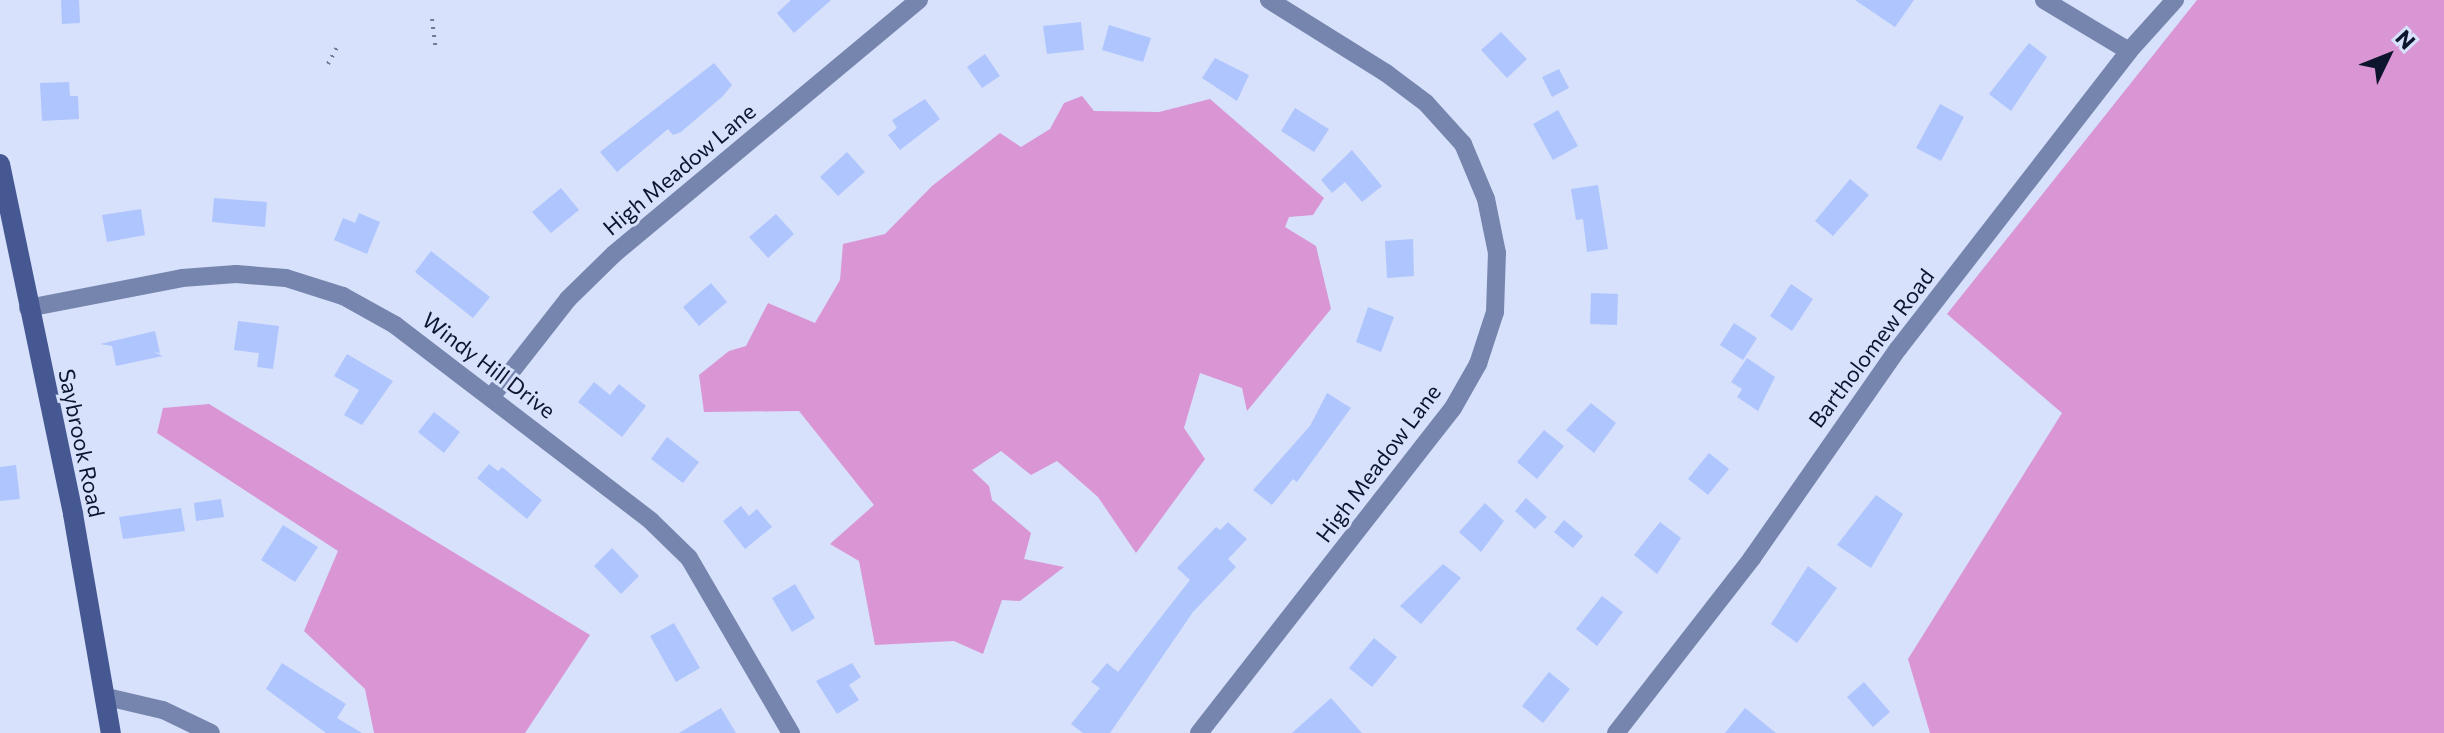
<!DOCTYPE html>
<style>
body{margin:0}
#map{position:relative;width:2444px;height:733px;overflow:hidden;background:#d7e1fc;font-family:Commissioner,sans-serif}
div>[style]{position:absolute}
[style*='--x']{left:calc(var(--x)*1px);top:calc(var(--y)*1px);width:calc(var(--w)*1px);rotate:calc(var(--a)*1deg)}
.green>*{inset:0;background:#d995d4}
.building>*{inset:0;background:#afc5fe}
.path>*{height:4px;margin-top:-2px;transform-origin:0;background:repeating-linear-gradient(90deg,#717a93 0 2px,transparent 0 8px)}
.street>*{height:18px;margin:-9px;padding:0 9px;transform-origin:9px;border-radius:9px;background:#7685ae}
.secondary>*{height:20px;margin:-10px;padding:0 10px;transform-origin:10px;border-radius:10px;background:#455892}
span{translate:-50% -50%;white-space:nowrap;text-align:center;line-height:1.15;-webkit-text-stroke:6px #d7e1fc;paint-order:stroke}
.street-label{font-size:22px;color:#0d152c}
.north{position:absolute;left:2348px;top:16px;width:80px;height:80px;-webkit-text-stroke:6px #d7e1fc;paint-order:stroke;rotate:47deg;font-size:22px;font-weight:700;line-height:32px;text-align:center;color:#0d152c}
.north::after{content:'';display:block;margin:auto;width:28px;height:36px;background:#0d152c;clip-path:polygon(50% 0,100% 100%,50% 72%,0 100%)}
</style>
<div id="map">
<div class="green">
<div style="clip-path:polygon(2197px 0,2444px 0,2444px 733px,1930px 733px,1908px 659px,2062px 413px,1947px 314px)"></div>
<div style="clip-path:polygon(1082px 96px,1094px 111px,1159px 112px,1210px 99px,1324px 198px,1313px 215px,1289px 217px,1285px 227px,1316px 246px,1331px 309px,1247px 411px,1242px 388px,1200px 373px,1184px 428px,1205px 459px,1136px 553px,1098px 497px,1057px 461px,1031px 475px,1001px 451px,972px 470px,989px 486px,992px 500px,1031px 533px,1024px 559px,1064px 567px,1020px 601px,1002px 600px,983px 654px,954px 641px,875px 645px,859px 561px,830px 544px,874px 505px,799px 411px,704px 412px,699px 375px,729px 351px,746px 346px,768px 303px,815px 323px,840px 280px,843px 244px,885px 234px,932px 186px,1000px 133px,1021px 147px,1050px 129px,1064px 103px)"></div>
<div style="clip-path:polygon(209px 404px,590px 635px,525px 733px,374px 733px,365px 689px,304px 631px,338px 551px,157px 433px,163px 408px)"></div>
</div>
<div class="building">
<div style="clip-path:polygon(61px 0,79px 0,80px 23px,62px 24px)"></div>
<div style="clip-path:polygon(791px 0,831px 0,794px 33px,777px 13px)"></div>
<div style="clip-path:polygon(1855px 0,1914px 0,1895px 27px)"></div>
<div style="clip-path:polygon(1081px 22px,1084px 50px,1047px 54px,1043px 26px)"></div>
<div style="clip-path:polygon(1109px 25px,1151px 38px,1143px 62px,1102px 50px)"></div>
<div style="clip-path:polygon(1501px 32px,1527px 59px,1507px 78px,1481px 50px)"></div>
<div style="clip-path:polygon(2029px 43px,2047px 57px,2011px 111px,1989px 94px)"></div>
<div style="clip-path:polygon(985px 54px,1000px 76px,982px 88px,967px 67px)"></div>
<div style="clip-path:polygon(1215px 58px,1249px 75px,1237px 101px,1202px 78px)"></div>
<div style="clip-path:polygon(714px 63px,732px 85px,723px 96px,681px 132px,673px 135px,668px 129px,617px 172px,600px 152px)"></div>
<div style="clip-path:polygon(1559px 69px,1569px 88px,1552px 97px,1542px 77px)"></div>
<div style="clip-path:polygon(69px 82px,70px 96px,78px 96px,79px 119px,42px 121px,40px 83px)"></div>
<div style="clip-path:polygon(925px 99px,940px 119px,900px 150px,888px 135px,897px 128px,892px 120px)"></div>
<div style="clip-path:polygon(1940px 104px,1964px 117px,1941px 161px,1916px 148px)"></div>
<div style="clip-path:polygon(1295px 108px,1329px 129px,1314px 152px,1281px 131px)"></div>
<div style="clip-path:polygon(1558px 110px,1578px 146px,1553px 160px,1533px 124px)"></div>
<div style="clip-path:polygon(1352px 150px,1382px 186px,1362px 202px,1345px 182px,1332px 193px,1321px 180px)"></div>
<div style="clip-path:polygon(847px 152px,865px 172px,838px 196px,820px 177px)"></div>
<div style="clip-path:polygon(1850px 179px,1869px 195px,1833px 236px,1815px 221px)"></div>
<div style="clip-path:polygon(1598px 185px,1608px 249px,1587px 252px,1583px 219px,1576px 220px,1571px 189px)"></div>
<div style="clip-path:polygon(561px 188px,579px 210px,551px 233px,532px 212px)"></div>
<div style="clip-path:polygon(214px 198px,267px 202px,265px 227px,212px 222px)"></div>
<div style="clip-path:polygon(141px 209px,145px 235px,107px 242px,102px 215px)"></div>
<div style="clip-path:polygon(359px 213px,380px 222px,367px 254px,334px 240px,343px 218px,355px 223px)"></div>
<div style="clip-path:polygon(776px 214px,794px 234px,768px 258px,749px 237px)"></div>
<div style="clip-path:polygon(1413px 239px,1414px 276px,1387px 278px,1385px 241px)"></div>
<div style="clip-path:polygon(431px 251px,490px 297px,473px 318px,415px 272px)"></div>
<div style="clip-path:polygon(711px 283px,727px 302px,699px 326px,683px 307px)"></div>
<div style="clip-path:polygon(1791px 284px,1813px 299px,1792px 331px,1770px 316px)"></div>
<div style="clip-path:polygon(1591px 293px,1618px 294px,1617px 325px,1590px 324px)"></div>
<div style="clip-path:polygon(1368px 307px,1394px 317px,1381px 352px,1356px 342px)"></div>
<div style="clip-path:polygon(238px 321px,279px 326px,273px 369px,257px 367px,259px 353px,234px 350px)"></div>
<div style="clip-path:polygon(1734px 323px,1757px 338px,1743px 360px,1720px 345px)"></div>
<div style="clip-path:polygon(155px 331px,160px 353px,154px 352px,163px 356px,116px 366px,112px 346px,100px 344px)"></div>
<div style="clip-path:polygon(347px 354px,393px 381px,362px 425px,344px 415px,359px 390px,334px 376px)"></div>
<div style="clip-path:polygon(1747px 358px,1775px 377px,1758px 411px,1737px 397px,1742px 389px,1731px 382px)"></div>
<div style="clip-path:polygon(594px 382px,610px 395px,619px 384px,646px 406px,622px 437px,578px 402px)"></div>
<div style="clip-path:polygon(1327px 393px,1351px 408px,1297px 482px,1293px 479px,1272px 505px,1253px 490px,1310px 426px)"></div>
<div style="clip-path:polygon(1591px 403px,1616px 423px,1594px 453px,1566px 430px)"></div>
<div style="clip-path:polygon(434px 412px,460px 432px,444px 453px,418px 432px)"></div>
<div style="clip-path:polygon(1544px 430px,1564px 446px,1537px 479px,1517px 462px)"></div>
<div style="clip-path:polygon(667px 437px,699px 462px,683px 483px,651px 459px)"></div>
<div style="clip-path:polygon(1709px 453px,1729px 469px,1708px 495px,1688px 479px)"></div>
<div style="clip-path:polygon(489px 464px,498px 471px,502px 467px,542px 500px,527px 519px,477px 478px)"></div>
<div style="clip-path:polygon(16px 465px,20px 499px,0 501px,0 467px)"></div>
<div style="clip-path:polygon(1876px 495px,1903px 514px,1871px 568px,1837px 545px)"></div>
<div style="clip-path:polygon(1526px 498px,1547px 517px,1535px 529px,1515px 511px)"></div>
<div style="clip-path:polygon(221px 499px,224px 517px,196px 521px,194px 503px)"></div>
<div style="clip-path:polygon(1485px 503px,1504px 521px,1481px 552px,1459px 532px)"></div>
<div style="clip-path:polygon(741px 506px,749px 516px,757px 509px,772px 527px,745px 549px,723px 521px)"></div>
<div style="clip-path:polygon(181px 508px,185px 531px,123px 539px,119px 517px)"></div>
<div style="clip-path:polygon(1564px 520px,1583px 536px,1573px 548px,1554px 532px)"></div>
<div style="clip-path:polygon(1228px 522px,1247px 539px,1228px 559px,1236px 567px,1193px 612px,1110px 733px,1083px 733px,1071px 724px,1100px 688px,1091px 682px,1107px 663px,1118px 672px,1190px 580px,1177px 568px,1216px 527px,1220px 530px)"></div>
<div style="clip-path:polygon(1660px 522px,1681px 538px,1657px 574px,1634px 555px)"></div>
<div style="clip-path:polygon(283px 525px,318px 547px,295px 582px,261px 560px)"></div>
<div style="clip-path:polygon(612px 548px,639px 576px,621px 594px,594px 566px)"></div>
<div style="clip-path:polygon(1443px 564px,1461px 578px,1421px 624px,1400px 606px)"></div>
<div style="clip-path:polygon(1808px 566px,1837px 588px,1797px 643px,1771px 624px)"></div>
<div style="clip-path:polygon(795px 584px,815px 618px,792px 632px,772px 598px)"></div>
<div style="clip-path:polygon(1602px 596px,1623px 612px,1597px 646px,1576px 629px)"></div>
<div style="clip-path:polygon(674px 623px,700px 668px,676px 682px,650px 636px)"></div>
<div style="clip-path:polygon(1374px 638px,1397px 657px,1372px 687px,1349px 668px)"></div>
<div style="clip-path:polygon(282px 663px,346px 704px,337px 718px,362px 733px,326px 733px,266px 689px)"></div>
<div style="clip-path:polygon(852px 663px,861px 677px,849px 685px,859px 700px,837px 714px,816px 681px)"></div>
<div style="clip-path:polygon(1549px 672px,1570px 689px,1543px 723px,1522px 706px)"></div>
<div style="clip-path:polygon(1864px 682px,1890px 712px,1873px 727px,1847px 697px)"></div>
<div style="clip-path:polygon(1331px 698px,1362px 733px,1292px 733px)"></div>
<div style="clip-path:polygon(721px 708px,736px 733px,679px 733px)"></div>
<div style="clip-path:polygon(1745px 708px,1776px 733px,1725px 733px)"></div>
</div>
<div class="path">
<div style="--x:432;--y:19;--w:32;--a:83"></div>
<div style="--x:328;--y:64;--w:21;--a:-62"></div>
</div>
<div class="street">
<div style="--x:2044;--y:0;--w:99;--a:31"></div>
<div style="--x:28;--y:308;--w:157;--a:-11"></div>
<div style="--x:182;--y:278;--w:54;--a:-4.2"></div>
<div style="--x:236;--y:274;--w:50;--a:4.6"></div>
<div style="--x:286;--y:278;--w:60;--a:17.5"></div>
<div style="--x:343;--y:296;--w:60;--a:29.1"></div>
<div style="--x:395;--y:325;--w:322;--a:37.4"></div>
<div style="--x:651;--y:521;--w:53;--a:44.2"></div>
<div style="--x:689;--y:558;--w:203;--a:59.8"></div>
<div style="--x:492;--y:396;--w:123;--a:-51.9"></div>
<div style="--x:568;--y:299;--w:64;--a:-44.4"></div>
<div style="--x:614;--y:254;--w:397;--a:-39.8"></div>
<div style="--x:107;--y:697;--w:57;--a:13.1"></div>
<div style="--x:163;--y:710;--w:53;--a:25.6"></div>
<div style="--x:1199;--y:733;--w:412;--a:-52"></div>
<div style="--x:1453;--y:408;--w:51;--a:-60.4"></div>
<div style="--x:1478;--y:364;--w:55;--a:-71.9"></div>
<div style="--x:1495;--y:312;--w:59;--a:-88.1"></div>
<div style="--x:1497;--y:253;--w:55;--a:-101.5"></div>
<div style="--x:1486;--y:199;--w:60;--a:-112.7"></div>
<div style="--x:1463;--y:144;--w:55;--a:-132.1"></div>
<div style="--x:1426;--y:103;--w:50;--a:-143.1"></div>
<div style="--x:1386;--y:73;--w:138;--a:-148"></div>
<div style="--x:1616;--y:733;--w:222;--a:-52.1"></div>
<div style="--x:1752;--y:558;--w:255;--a:-55.1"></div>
<div style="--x:1898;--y:349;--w:377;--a:-52.2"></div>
<div style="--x:2129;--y:51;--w:69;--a:-48"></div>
</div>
<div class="secondary">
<div style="--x:0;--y:164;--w:358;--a:78.2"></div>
<div style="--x:73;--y:514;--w:222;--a:80.2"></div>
</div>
<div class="street-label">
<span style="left:679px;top:169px;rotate:-40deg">High Meadow Lane</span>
<span style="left:1871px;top:348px;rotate:-53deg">Bartholomew Road</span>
<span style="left:489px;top:365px;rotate:37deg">Windy Hill Drive</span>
<span style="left:82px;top:443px;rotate:78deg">Saybrook Road</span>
<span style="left:1378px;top:463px;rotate:-53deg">High Meadow Lane</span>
</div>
<div class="north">N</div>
</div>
